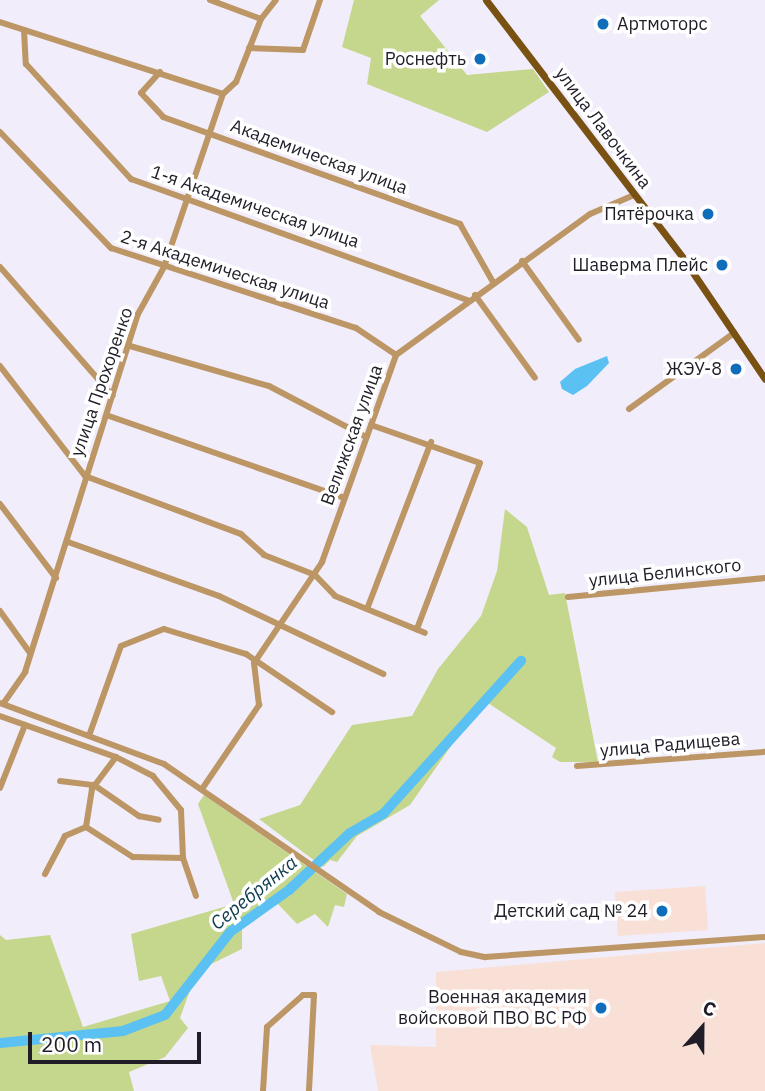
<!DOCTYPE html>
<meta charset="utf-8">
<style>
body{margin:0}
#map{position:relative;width:765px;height:1091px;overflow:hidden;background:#f1edfb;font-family:"IBM Plex Sans",sans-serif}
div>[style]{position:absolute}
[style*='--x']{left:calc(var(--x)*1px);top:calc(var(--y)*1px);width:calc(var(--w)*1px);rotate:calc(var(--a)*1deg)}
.education>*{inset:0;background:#f9e0d7}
.green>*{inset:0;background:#c5d78c}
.water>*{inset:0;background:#5ac1f2}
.river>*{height:10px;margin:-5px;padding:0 5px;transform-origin:5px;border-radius:5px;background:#5ac1f2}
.minor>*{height:6px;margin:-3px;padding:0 3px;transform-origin:3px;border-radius:3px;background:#bc9665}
.major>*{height:7px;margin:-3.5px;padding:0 3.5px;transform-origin:3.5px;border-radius:3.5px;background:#795213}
.dots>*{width:19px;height:19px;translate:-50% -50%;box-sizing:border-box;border:4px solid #fff;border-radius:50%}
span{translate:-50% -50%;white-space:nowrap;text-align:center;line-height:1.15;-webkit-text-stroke:7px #fff;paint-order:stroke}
.poi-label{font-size:18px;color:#201d28}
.left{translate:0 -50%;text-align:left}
.right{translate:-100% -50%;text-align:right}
.street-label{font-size:18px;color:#201d28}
.water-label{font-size:19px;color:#0c3b4e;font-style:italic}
.north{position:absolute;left:667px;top:993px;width:70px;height:70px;-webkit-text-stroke:5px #fff;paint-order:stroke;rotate:21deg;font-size:19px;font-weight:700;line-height:28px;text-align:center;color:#201d28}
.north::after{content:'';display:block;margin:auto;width:24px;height:32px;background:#201d28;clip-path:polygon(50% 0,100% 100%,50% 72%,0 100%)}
.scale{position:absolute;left:28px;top:1032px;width:173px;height:32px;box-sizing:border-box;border:4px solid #201d28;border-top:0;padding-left:9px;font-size:21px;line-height:24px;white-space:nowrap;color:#201d28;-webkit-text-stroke:5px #fff;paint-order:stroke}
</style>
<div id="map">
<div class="education">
<div style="clip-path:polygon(705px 886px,708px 930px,618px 936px,615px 892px)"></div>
<div style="clip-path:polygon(765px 943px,765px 1091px,378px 1091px,370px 1045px,436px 1047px,436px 972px)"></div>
</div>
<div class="green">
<div style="clip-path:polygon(354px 0,439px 0,420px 16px,467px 75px,533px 69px,549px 92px,487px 132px,367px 84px,371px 58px,342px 47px)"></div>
<div style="clip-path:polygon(505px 509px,527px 527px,549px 595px,565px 593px,598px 762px,560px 762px,552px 757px,556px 748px,488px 703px,476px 710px,410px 805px,357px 836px,337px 862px,330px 860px,323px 867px,259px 819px,300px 805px,352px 725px,412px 716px,438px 669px,481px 616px,497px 571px)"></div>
<div style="clip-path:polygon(204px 795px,347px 894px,344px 907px,335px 905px,328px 927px,315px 914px,297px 924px,277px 903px,242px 928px,242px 949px,197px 971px,180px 1018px,188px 1028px,165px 1057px,129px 1072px,134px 1091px,0 1091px,0 935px,6px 940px,50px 935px,83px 1027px,170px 1001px,161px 976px,139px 981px,131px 934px,234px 904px,198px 804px)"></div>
</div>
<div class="water">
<div style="clip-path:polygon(607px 356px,609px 363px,587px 386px,573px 395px,562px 389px,560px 382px,575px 369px)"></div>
</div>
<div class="river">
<div style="--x:0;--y:1043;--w:124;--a:-5.6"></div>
<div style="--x:123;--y:1031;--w:45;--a:-20.9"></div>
<div style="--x:165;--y:1015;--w:105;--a:-51.9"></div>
<div style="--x:230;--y:932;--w:72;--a:-35.4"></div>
<div style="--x:289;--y:890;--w:83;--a:-43.1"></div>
<div style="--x:350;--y:833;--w:39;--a:-30"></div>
<div style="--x:384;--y:813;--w:205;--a:-48"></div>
</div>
<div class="minor">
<div style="--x:210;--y:0;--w:54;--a:20.4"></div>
<div style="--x:0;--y:22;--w:234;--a:17.9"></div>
<div style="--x:24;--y:30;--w:34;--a:87"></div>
<div style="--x:26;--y:64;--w:156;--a:47.6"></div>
<div style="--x:131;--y:179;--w:358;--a:19.8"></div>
<div style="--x:249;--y:48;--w:54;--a:2.1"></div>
<div style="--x:303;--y:50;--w:53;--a:-71.2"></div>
<div style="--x:160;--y:72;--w:28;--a:132"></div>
<div style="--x:141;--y:93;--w:33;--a:47"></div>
<div style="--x:163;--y:117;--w:316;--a:19.8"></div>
<div style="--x:460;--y:224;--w:67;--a:60.4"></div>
<div style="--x:0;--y:132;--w:161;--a:46.3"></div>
<div style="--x:111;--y:248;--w:258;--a:18.1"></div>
<div style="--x:356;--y:328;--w:48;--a:34"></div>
<div style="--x:522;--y:261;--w:97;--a:54.2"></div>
<div style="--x:0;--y:267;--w:171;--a:48.8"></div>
<div style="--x:475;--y:295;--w:102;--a:54.1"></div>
<div style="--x:130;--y:346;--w:145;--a:16.1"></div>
<div style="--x:269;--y:386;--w:110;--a:27.7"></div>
<div style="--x:0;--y:366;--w:139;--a:52.3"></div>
<div style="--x:85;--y:476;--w:166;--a:20.4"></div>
<div style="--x:241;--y:534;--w:31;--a:42"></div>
<div style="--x:264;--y:555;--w:55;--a:21.4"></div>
<div style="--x:315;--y:575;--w:29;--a:46"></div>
<div style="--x:335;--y:596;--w:97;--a:22.3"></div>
<div style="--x:629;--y:409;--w:130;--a:-35.9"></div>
<div style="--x:109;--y:416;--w:249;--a:19.2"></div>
<div style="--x:371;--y:425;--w:115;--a:19.2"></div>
<div style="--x:480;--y:463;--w:178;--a:110.8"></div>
<div style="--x:0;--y:504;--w:93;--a:52.9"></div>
<div style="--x:68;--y:542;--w:160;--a:19.7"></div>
<div style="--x:219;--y:596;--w:182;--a:25.4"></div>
<div style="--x:568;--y:597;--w:198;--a:-5.5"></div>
<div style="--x:367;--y:609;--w:179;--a:-69"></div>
<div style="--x:0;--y:611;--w:52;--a:54.5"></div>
<div style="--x:0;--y:703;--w:175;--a:20.4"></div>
<div style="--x:164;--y:764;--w:261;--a:34.5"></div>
<div style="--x:379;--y:912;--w:91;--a:26"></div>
<div style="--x:461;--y:952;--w:25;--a:12"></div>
<div style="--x:485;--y:957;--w:281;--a:-4.1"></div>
<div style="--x:3;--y:704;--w:39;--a:-55"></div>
<div style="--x:25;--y:672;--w:375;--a:-72.5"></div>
<div style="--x:138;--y:314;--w:54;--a:-61"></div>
<div style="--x:164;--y:267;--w:183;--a:-71.2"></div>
<div style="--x:223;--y:94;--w:18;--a:-43"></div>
<div style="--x:236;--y:82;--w:68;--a:-68.4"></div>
<div style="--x:261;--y:19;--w:24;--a:-52"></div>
<div style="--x:0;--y:716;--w:123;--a:19.5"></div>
<div style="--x:116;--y:757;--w:40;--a:127"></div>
<div style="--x:92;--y:789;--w:38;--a:99"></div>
<div style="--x:86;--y:827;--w:23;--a:157"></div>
<div style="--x:65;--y:836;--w:43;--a:117.8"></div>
<div style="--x:90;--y:733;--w:92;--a:-70.4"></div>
<div style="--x:121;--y:646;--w:46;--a:-21.6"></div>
<div style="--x:164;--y:629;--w:86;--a:17"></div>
<div style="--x:246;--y:654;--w:104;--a:34"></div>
<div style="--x:577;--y:766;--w:189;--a:-4.3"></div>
<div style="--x:60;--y:781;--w:34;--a:7"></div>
<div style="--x:94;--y:785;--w:55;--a:34.6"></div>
<div style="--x:139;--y:816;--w:20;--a:11"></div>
<div style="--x:0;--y:788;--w:68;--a:-68.4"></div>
<div style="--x:202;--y:789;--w:102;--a:-55.8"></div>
<div style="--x:259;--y:705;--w:42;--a:-96.8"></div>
<div style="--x:254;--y:663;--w:122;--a:-56"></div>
<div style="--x:322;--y:562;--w:220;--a:-70.3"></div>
<div style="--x:396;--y:355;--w:240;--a:-36"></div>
<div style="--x:590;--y:214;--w:48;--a:-23.4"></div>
<div style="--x:86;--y:827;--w:56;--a:32.6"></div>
<div style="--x:133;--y:857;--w:50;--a:1.1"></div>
<div style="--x:183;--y:858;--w:48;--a:-92.4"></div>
<div style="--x:181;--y:810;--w:44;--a:-129.5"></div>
<div style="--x:153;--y:776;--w:42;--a:-152.8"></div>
<div style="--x:183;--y:858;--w:40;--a:71.1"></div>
<div style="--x:263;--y:1091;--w:64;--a:-86.4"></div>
<div style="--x:267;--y:1027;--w:48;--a:-41.6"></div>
<div style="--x:303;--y:995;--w:11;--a:0"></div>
<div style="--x:314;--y:995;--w:96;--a:93"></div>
</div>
<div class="major">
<div style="--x:486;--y:0;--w:325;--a:52.6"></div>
<div style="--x:683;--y:258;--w:146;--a:55.9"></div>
</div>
<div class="dots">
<div style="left:603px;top:24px;background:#106dba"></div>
<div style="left:480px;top:59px;background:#106dba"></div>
<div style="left:708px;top:214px;background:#106dba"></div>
<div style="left:722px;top:265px;background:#106dba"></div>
<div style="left:736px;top:369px;background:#106dba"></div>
<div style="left:662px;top:911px;background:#106dba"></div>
<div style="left:601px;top:1008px;background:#106dba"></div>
</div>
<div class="poi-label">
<span class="left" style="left:617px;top:24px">Артмоторс</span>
<span class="right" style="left:466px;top:59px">Роснефть</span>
<span class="right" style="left:694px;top:214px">Пятёрочка</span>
<span class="right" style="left:708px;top:265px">Шаверма Плейс</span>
<span class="right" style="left:722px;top:369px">ЖЭУ-8</span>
<span class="right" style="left:648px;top:911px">Детский сад № 24</span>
<span class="right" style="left:587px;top:1008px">Военная академия<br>войсковой ПВО ВС РФ</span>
</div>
<div class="street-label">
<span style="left:603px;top:128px;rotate:53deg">улица Лавочкина</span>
<span style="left:319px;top:157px;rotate:20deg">Академическая улица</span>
<span style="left:255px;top:207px;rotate:19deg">1-я Академическая улица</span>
<span style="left:225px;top:270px;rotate:18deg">2-я Академическая улица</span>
<span style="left:102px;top:382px;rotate:-71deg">улица Прохоренко</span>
<span style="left:352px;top:435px;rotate:-70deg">Велижская улица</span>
<span style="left:665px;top:573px;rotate:-6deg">улица Белинского</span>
<span style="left:670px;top:745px;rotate:-5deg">улица Радищева</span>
</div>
<div class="water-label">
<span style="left:254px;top:893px;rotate:-39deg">Серебрянка</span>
</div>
<div class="north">С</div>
<div class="scale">200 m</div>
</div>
